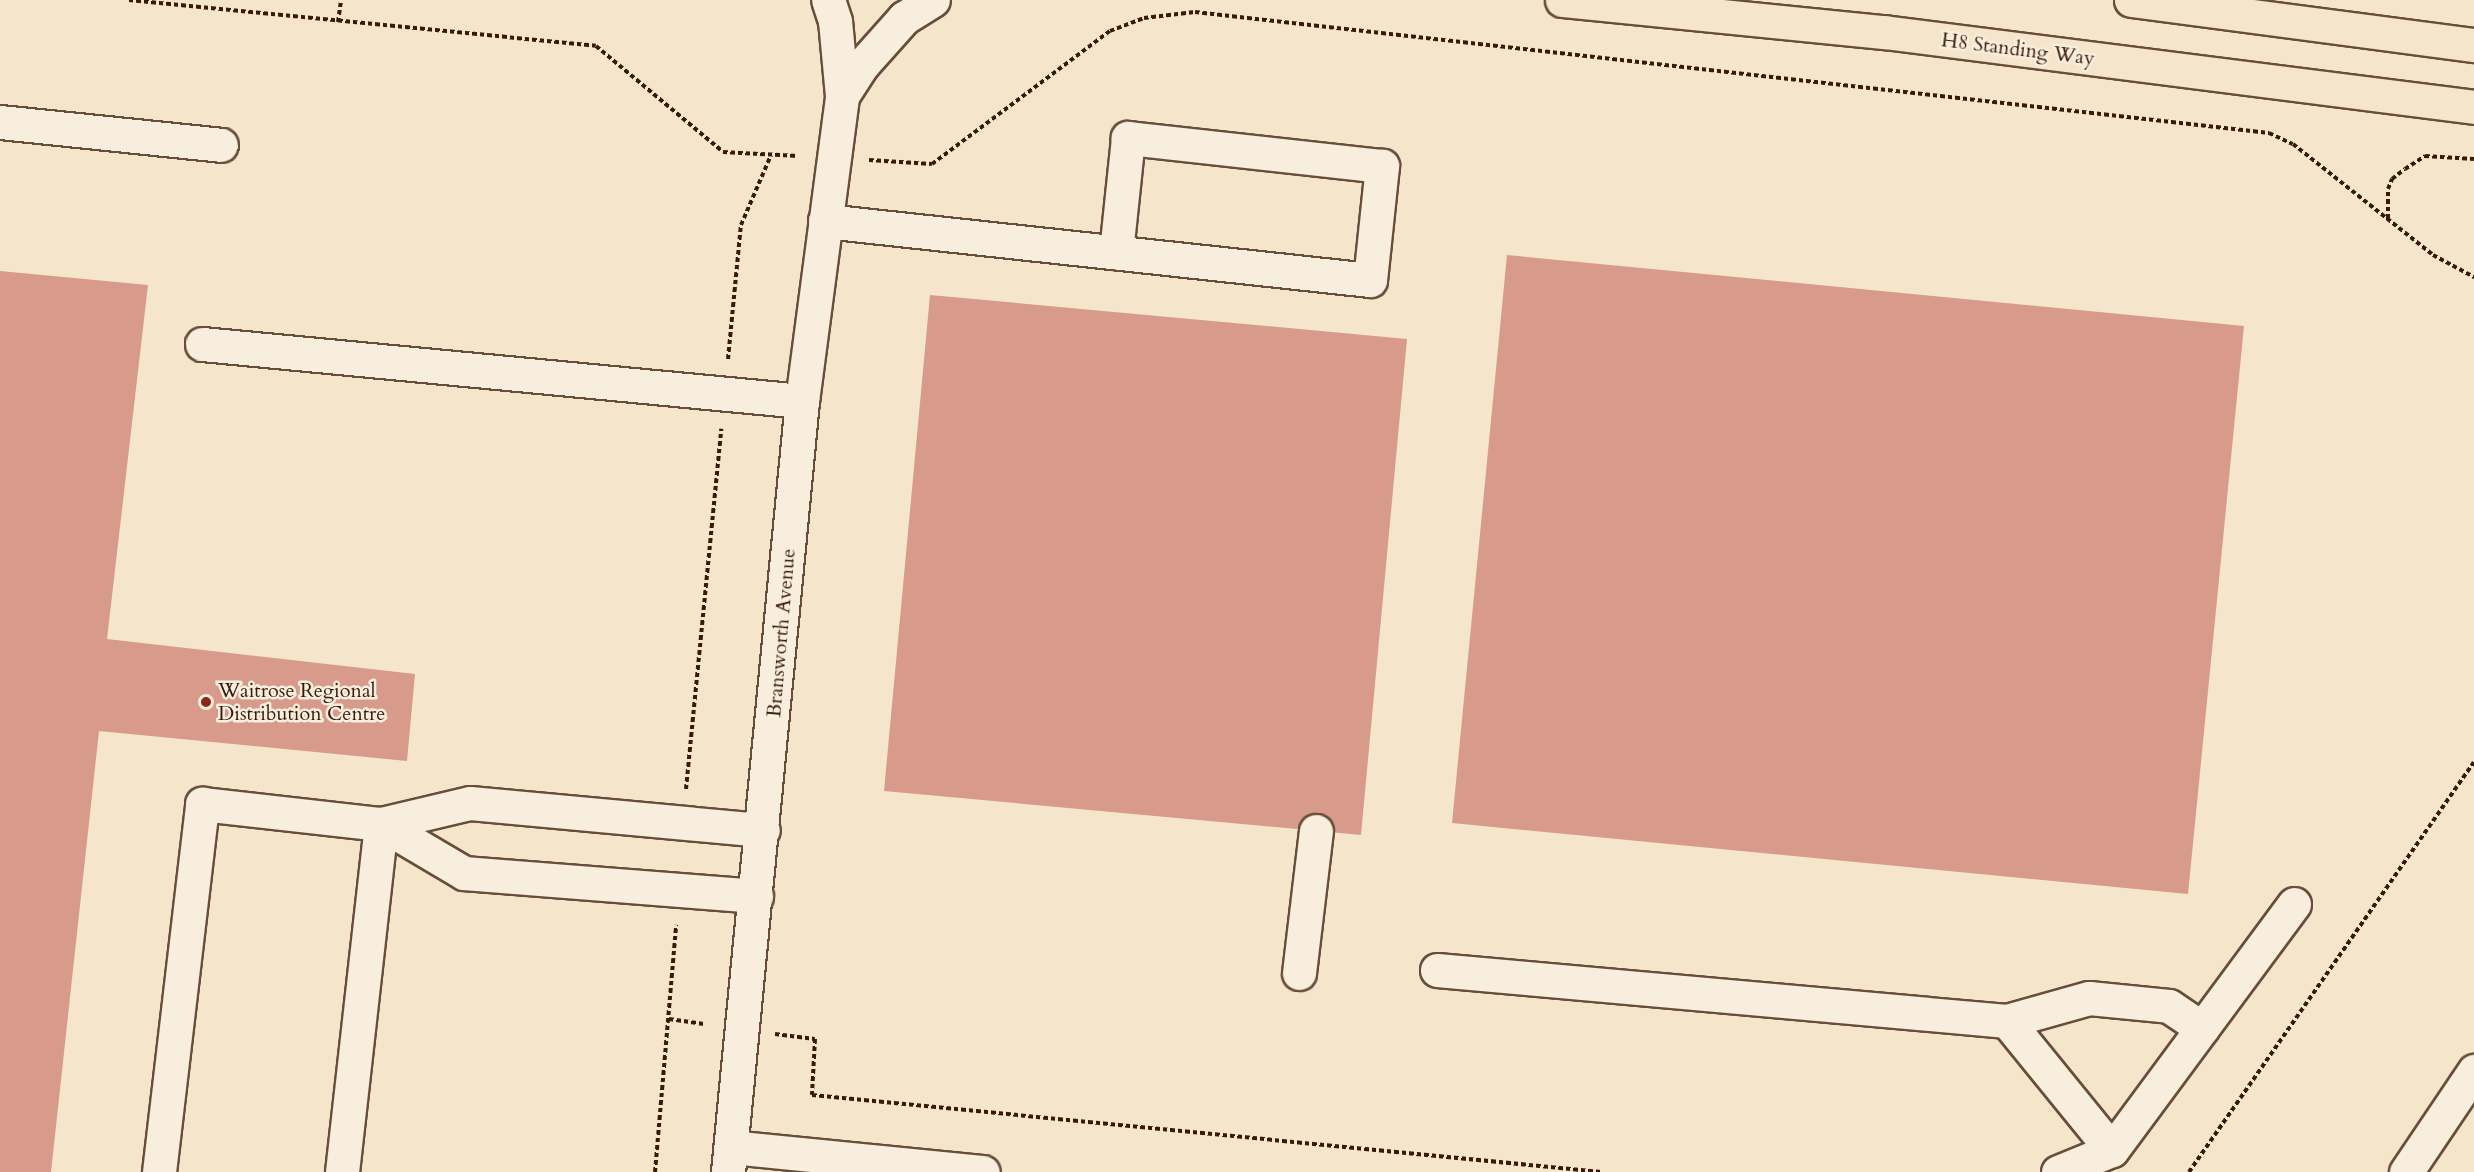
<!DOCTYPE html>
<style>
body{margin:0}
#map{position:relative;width:2474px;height:1172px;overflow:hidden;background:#f5e5cb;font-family:Cardo,serif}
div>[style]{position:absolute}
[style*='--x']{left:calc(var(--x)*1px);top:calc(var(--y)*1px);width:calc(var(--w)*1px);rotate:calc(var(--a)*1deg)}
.building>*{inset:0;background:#d89b8b}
.path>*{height:4px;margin-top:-2px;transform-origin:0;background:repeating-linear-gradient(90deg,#391a0a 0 4.5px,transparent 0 7.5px)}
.roads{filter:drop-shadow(2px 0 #684d3a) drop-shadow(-2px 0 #684d3a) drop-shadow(0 2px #684d3a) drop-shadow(0 -2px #684d3a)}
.minor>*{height:33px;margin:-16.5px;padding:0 16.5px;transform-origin:16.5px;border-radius:16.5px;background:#f8eedd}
.highway>*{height:33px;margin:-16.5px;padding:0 16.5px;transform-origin:16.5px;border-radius:16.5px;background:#f5e5cb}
.dots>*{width:16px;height:16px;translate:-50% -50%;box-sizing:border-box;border:3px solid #f8eedd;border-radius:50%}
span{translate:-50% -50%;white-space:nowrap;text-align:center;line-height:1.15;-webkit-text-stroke:5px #f8eedd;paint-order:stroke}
.street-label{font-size:20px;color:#391a0a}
.poi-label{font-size:20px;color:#391a0a}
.left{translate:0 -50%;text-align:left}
</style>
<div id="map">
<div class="building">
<div style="clip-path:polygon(1507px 255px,2244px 326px,2188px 894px,1452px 823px)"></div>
<div style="clip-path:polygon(0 271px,148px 285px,107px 639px,415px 674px,407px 761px,99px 731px,51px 1172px,0 1172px)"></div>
<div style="clip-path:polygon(930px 295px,1407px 339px,1361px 835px,884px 791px)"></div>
</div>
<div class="path">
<div style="--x:129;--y:0;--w:469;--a:5.6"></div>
<div style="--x:596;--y:46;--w:165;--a:39.8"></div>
<div style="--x:723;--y:152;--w:75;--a:3.1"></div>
<div style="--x:338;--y:22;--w:22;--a:-82"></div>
<div style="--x:869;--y:160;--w:63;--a:3.6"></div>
<div style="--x:932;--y:164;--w:222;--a:-36.8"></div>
<div style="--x:1110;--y:31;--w:36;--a:-21"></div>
<div style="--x:1144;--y:18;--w:51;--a:-6.7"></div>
<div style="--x:1195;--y:12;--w:1081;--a:6.43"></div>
<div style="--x:2269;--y:133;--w:26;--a:25"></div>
<div style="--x:2293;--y:144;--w:179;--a:38.4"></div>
<div style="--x:2433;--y:255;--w:47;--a:28.2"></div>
<div style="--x:2388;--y:219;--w:30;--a:-90"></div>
<div style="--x:2388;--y:189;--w:11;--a:-68"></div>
<div style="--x:2392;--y:179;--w:16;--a:-38"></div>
<div style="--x:2405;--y:169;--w:24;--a:-33"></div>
<div style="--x:2425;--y:156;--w:49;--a:3.5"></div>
<div style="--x:728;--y:359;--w:135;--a:-84.5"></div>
<div style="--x:741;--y:225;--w:76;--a:-66.8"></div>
<div style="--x:686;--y:789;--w:362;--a:-84.4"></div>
<div style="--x:669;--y:1019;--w:37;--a:8"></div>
<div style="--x:775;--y:1034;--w:40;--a:7.1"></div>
<div style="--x:815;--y:1039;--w:56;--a:93.1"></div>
<div style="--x:812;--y:1095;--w:793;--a:5.57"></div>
<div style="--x:655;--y:1172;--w:248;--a:-85.1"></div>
<div style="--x:2189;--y:1172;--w:499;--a:-55.2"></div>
</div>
<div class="roads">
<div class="minor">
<div style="--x:842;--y:96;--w:38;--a:-57"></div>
<div style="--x:863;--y:64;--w:62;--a:-48.3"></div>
<div style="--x:904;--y:18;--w:34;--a:-32"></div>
<div style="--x:0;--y:122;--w:222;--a:5.9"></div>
<div style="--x:825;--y:221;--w:548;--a:6.18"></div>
<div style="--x:1370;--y:280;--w:115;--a:-84"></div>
<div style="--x:1382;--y:166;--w:256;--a:-173.7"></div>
<div style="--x:1128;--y:138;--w:115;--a:96"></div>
<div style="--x:202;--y:344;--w:603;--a:5.43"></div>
<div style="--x:381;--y:824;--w:96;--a:30.6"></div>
<div style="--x:464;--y:873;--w:293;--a:4.5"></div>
<div style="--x:1437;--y:970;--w:572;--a:5.11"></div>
<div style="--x:2007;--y:1021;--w:85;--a:-15.7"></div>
<div style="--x:2089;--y:998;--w:80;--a:5.7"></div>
<div style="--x:2169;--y:1006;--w:40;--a:34"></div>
<div style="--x:1299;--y:973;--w:143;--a:-83.2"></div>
<div style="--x:2007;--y:1021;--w:166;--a:50.9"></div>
<div style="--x:731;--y:1147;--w:253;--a:5.7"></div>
<div style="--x:159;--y:1172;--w:371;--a:-83.3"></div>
<div style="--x:202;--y:804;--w:180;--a:6.4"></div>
<div style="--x:381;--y:824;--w:91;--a:-13.3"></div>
<div style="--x:470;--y:803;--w:294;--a:5.3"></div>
<div style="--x:342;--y:1172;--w:350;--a:-83.6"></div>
<div style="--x:728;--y:1172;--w:775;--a:-84.52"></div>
<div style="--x:802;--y:401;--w:308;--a:-82.5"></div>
<div style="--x:842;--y:96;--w:75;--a:-95.3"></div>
<div style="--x:835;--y:21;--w:22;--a:-108"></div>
<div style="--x:2058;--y:1172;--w:58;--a:-22.2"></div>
<div style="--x:2112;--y:1150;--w:306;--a:-53.5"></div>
<div style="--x:2406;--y:1172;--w:122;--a:-56"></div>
</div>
<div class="highway">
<div style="--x:1562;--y:0;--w:324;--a:5.7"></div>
<div style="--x:1884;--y:32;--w:595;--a:7.24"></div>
<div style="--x:2131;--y:0;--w:346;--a:7.5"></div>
</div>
</div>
<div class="dots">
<div style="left:206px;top:702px;background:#8f2418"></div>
</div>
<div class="street-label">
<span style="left:2018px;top:49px;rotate:7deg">H8 Standing Way</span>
<span style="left:781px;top:633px;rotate:-85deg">Bransworth Avenue</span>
</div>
<div class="poi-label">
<span class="left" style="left:218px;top:702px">Waitrose Regional<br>Distribution Centre</span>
</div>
</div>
